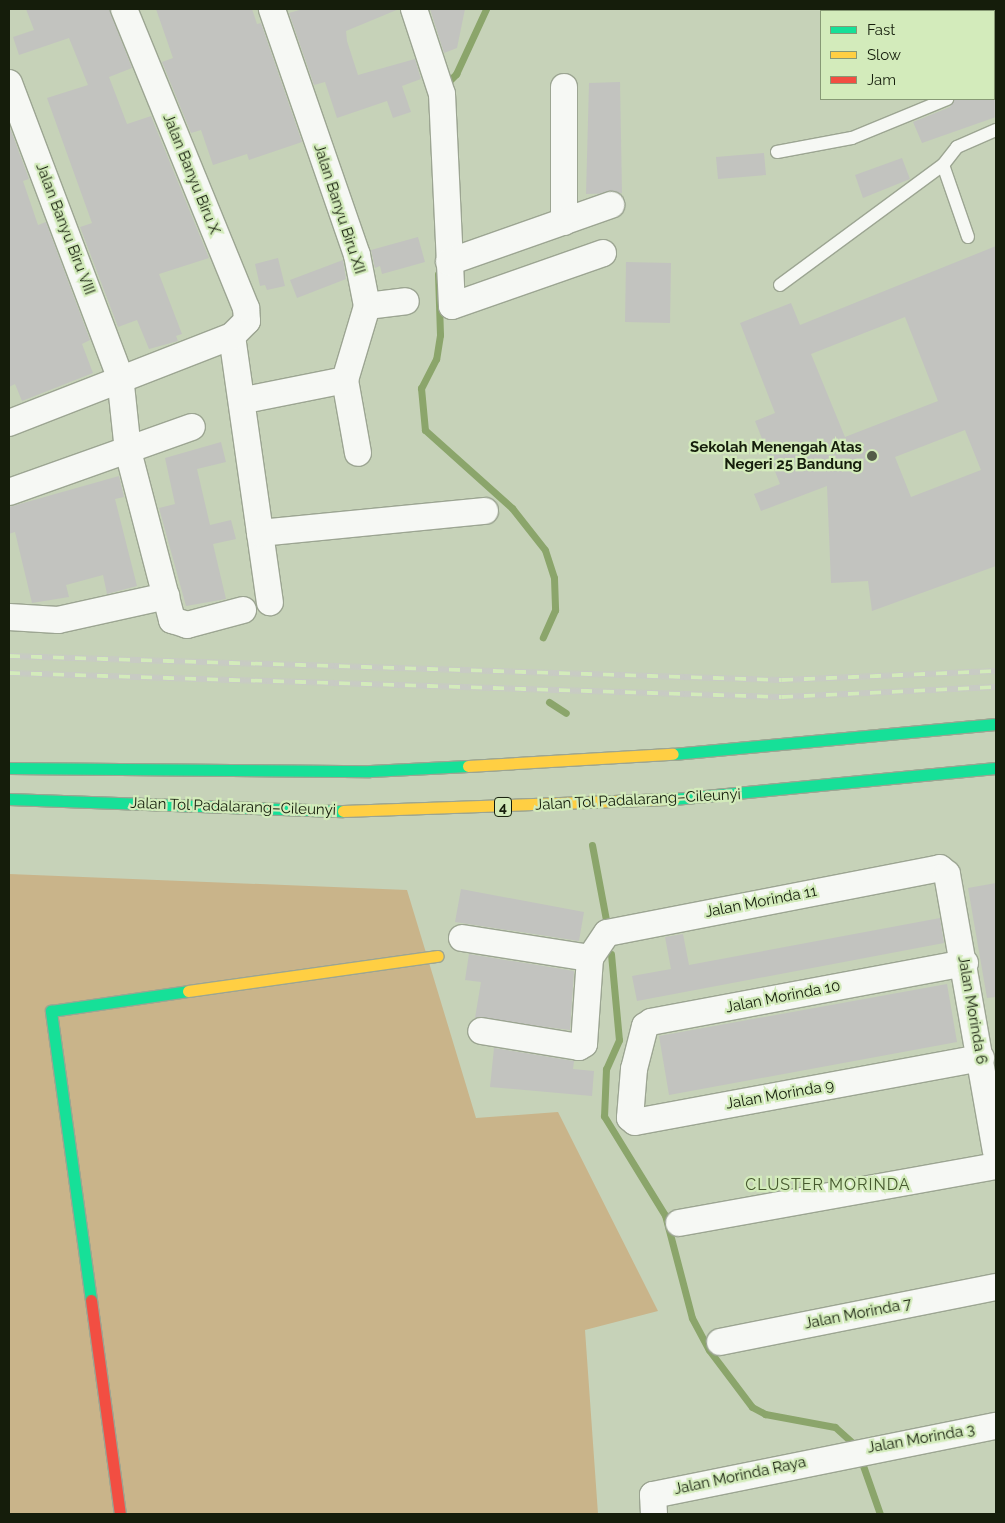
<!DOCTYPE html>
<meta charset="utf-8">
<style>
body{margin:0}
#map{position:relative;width:1005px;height:1523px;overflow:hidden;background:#c6d2b8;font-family:Raleway,sans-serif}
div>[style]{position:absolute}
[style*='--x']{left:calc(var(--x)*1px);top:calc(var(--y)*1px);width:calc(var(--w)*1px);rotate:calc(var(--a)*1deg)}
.green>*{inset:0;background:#c9b48a}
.stream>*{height:7px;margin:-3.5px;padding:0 3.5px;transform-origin:3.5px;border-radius:3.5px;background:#8ba56b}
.building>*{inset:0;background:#c2c3bf}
.roads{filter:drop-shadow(1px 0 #9ca592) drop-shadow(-1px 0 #9ca592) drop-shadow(0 1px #9ca592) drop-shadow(0 -1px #9ca592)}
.lane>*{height:12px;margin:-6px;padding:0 6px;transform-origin:6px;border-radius:6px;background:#f6f8f4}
.street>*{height:26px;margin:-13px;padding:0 13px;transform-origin:13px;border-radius:13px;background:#f6f8f4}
.fast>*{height:11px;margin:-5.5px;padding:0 5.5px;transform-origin:5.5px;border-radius:5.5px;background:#16e098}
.slow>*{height:11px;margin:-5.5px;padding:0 5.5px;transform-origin:5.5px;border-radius:5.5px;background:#ffcf43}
.jam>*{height:11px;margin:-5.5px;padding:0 5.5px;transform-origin:5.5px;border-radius:5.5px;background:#f24e42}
.rail>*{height:5.5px;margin-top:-2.75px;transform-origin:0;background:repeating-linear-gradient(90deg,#d3ebbb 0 11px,#c8cbc4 0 22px);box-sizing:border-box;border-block:1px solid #c8cbc4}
.dots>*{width:14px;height:14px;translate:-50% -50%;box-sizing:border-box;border:2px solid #d3ebbb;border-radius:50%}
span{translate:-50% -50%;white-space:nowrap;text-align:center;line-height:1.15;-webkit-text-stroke:4.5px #d3ebbb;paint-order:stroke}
.shield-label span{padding:1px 4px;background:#d3ebbb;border:1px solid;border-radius:4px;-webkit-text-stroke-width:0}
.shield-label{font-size:14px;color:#151d0b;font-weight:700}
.street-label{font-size:15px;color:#151d0b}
.poi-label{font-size:15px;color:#151d0b;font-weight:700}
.right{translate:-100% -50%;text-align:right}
.neighbourhood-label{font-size:16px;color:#46592e;letter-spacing:1px}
.frame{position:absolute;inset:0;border:10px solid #151d0b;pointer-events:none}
.legend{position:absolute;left:820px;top:10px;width:175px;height:90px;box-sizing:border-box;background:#d3ebbb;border:1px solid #879975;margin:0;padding:6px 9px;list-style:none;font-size:15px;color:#151d0b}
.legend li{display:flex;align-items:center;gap:10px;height:25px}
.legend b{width:25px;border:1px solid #879975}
</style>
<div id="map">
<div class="green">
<div style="clip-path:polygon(9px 874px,407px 890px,476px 1118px,558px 1112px,658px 1311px,585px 1330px,598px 1514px,9px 1514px)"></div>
</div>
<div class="stream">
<div style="--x:445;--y:85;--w:16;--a:-45"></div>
<div style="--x:456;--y:74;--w:72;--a:-65.2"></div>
<div style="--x:438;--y:274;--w:61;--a:88.1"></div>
<div style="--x:440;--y:335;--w:24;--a:99"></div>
<div style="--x:436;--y:359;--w:33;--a:117"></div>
<div style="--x:421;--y:388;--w:42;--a:84.6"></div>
<div style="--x:425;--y:430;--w:117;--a:41.9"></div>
<div style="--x:512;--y:508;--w:53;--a:51.8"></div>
<div style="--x:545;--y:550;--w:29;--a:72"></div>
<div style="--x:554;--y:578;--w:32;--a:88"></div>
<div style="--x:555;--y:610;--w:30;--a:114"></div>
<div style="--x:549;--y:702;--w:20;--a:33"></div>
<div style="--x:592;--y:845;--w:76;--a:79.4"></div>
<div style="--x:611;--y:954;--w:86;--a:84.7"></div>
<div style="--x:619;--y:1040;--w:32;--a:114"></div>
<div style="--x:606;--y:1069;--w:47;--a:92.4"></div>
<div style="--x:604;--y:1116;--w:116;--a:58.4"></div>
<div style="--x:665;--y:1215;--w:106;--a:75.3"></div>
<div style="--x:692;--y:1318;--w:36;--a:62"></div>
<div style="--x:709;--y:1350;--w:71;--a:53"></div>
<div style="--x:752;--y:1407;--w:15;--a:28"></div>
<div style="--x:765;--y:1414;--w:71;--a:10.5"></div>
<div style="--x:835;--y:1427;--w:30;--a:42"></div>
<div style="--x:860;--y:1457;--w:60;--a:70.7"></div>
</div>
<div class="building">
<div style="clip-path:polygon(26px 9px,109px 9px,132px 68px,109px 77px,127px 124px,151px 116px,209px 258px,159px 274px,182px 334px,176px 336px,178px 341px,149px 349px,137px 320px,118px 327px,80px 227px,92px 223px,47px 98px,88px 85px,69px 38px,19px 55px,13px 37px,34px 30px)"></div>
<div style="clip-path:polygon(156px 9px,252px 9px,257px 24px,261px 23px,302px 142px,249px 160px,247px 154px,213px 165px,201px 130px,191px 133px,162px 62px,173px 58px)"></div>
<div style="clip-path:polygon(303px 9px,399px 9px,346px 31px,347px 41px,358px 75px,415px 59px,421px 79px,402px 86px,411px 112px,393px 118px,387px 101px,337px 118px,325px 82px,314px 85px,289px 13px)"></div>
<div style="clip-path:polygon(430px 9px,465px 9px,457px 48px,444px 53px)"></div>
<div style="clip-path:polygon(620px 82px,622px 193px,586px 194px,589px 83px)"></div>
<div style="clip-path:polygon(996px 94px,996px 117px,922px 143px,913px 122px,950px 107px,955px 99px,994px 99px)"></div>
<div style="clip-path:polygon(9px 125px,29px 179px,23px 181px,38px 225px,46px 222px,90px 340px,82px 344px,93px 373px,22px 401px,15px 384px,9px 387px)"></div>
<div style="clip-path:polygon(764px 153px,766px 175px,718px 179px,716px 157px)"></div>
<div style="clip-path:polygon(902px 158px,910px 179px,863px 198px,855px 175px)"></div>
<div style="clip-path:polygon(418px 237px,425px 262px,382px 274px,380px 266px,375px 268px,371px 250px)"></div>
<div style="clip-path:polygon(evenodd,996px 246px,996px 566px,872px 611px,868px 581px,831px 583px,827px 486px,761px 511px,754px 494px,780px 484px,755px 421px,775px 413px,740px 323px,791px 303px,800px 325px,996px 246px,905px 317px,938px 401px,845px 437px,811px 354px,905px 317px,996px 246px,965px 430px,981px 470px,911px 497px,895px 457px,965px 430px)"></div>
<div style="clip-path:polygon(278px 258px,285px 286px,267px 290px,265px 285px,260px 286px,255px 264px)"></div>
<div style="clip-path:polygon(343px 260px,346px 279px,297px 298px,290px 280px)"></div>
<div style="clip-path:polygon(626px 262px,671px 263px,670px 323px,625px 322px)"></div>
<div style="clip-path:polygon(221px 442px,226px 462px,197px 469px,210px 525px,231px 520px,236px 539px,213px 544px,226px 599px,186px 606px,159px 508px,175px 504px,165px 458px)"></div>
<div style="clip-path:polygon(119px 476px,124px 497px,115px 499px,137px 586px,107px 594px,103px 575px,66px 585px,69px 597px,32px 603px,15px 532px,9px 534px,9px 507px)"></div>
<div style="clip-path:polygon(996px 883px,996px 997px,987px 998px,968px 888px)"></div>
<div style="clip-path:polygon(461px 889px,584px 912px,579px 941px,455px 922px)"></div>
<div style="clip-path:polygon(940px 918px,944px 943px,637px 1001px,632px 976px,671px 969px,665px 937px,683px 934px,689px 965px)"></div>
<div style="clip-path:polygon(469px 954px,574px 971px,570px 1030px,475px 1018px,481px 982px,465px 980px)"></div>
<div style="clip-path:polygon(947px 984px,957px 1042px,669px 1095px,659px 1036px)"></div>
<div style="clip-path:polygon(494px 1048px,574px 1061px,573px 1069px,594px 1071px,592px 1096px,490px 1087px)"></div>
</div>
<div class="roads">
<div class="lane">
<div style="--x:994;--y:81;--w:2;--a:-27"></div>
<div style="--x:777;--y:152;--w:76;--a:-10.6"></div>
<div style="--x:852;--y:138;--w:103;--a:-22.3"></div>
<div style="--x:968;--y:237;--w:76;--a:-109.1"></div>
<div style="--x:943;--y:165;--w:23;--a:-52"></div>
<div style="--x:957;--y:147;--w:43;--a:-23.6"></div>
<div style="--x:780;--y:285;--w:202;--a:-36.4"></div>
</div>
<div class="street">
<div style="--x:414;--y:9;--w:89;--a:71.8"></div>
<div style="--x:442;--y:94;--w:212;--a:87.3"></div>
<div style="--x:452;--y:306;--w:160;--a:-19.3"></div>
<div style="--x:9;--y:83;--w:313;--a:69.3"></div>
<div style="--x:120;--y:376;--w:75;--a:83.9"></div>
<div style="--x:128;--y:451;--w:175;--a:75.4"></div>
<div style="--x:172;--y:620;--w:16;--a:18"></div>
<div style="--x:187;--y:625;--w:58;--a:-15"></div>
<div style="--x:564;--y:222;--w:135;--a:-90"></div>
<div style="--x:449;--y:262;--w:172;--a:-19.4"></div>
<div style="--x:367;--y:306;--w:39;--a:-7"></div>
<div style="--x:232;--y:336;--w:269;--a:81.9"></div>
<div style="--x:345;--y:380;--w:74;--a:79.9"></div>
<div style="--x:255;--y:398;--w:92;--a:-11.3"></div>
<div style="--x:345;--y:380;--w:77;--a:-73.4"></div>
<div style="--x:367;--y:306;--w:52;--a:-101.1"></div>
<div style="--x:357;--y:255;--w:260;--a:-109.1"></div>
<div style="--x:9;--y:423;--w:239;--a:-21.3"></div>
<div style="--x:232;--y:336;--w:21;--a:-45"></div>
<div style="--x:247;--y:321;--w:13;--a:-94"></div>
<div style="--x:246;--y:308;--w:323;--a:-112.2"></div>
<div style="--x:9;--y:492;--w:194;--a:-19.6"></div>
<div style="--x:260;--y:533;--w:226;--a:-5.6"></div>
<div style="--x:9;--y:617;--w:49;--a:3.5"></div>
<div style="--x:58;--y:620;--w:111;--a:-12.5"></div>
<div style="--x:462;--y:938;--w:130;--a:8.9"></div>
<div style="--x:590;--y:958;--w:86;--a:94"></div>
<div style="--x:584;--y:1044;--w:6;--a:149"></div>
<div style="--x:579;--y:1047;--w:99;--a:-170.7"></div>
<div style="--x:590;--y:958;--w:30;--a:-56"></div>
<div style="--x:607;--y:933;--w:339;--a:-11"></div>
<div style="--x:940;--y:868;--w:9;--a:41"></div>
<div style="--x:947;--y:874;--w:281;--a:80"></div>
<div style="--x:965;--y:963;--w:319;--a:169.4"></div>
<div style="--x:651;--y:1022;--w:7;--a:146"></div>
<div style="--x:645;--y:1026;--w:44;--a:104.3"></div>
<div style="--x:634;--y:1069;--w:49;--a:94.7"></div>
<div style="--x:630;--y:1118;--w:6;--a:39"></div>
<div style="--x:635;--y:1122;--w:352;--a:-10.5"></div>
<div style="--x:679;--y:1223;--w:322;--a:-10.2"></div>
<div style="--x:720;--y:1342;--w:281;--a:-11.3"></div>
<div style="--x:654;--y:1514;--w:19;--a:-93"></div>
<div style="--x:653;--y:1495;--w:350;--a:-11.4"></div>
</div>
<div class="fast">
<div style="--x:673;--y:754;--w:324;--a:-5.3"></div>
<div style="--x:9;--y:768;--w:361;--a:0.5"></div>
<div style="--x:370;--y:771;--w:98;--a:-2.9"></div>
<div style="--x:9;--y:799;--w:334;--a:2.1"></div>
<div style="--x:674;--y:799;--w:323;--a:-5.5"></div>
<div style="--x:91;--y:1300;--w:292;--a:-97.9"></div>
<div style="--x:51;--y:1011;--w:138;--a:-8.3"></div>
</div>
<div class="slow">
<div style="--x:468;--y:766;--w:205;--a:-3.4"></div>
<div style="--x:343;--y:811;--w:331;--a:-2.1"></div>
<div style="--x:188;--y:991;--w:252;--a:-8"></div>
</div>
<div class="jam">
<div style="--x:91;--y:1300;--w:216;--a:82.3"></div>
</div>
</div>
<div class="rail">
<div style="--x:9;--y:656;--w:773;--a:1.78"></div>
<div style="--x:782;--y:680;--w:214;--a:-2.4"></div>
<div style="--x:9;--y:673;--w:773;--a:1.78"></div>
<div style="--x:782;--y:697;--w:214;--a:-2.7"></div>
</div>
<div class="dots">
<div style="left:872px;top:456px;background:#535c48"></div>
</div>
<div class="shield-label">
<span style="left:503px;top:807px">4</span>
</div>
<div class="street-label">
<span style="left:191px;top:174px;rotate:68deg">Jalan Banyu Biru X</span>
<span style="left:339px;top:209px;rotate:72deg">Jalan Banyu Biru XII</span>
<span style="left:65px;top:229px;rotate:69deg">Jalan Banyu Biru VIII</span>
<span style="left:638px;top:800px;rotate:-3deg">Jalan Tol Padalarang–Cileunyi</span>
<span style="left:233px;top:807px;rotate:2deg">Jalan Tol Padalarang–Cileunyi</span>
<span style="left:761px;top:902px;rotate:-11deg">Jalan Morinda 11</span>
<span style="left:783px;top:997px;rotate:-11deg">Jalan Morinda 10</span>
<span style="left:972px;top:1010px;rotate:80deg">Jalan Morinda 6</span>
<span style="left:780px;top:1095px;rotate:-10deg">Jalan Morinda 9</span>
<span style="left:858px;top:1314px;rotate:-11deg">Jalan Morinda 7</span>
<span style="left:921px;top:1439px;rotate:-10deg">Jalan Morinda 3</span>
<span style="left:740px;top:1476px;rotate:-12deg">Jalan Morinda Raya</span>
</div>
<div class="poi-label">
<span class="right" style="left:862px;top:456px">Sekolah Menengah Atas<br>Negeri 25 Bandung</span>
</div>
<div class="neighbourhood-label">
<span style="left:828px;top:1185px">CLUSTER MORINDA</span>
</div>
<div class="frame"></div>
<ul class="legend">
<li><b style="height:6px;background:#16e098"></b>Fast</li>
<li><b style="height:6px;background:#ffcf43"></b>Slow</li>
<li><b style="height:6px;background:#f24e42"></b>Jam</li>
</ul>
</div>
